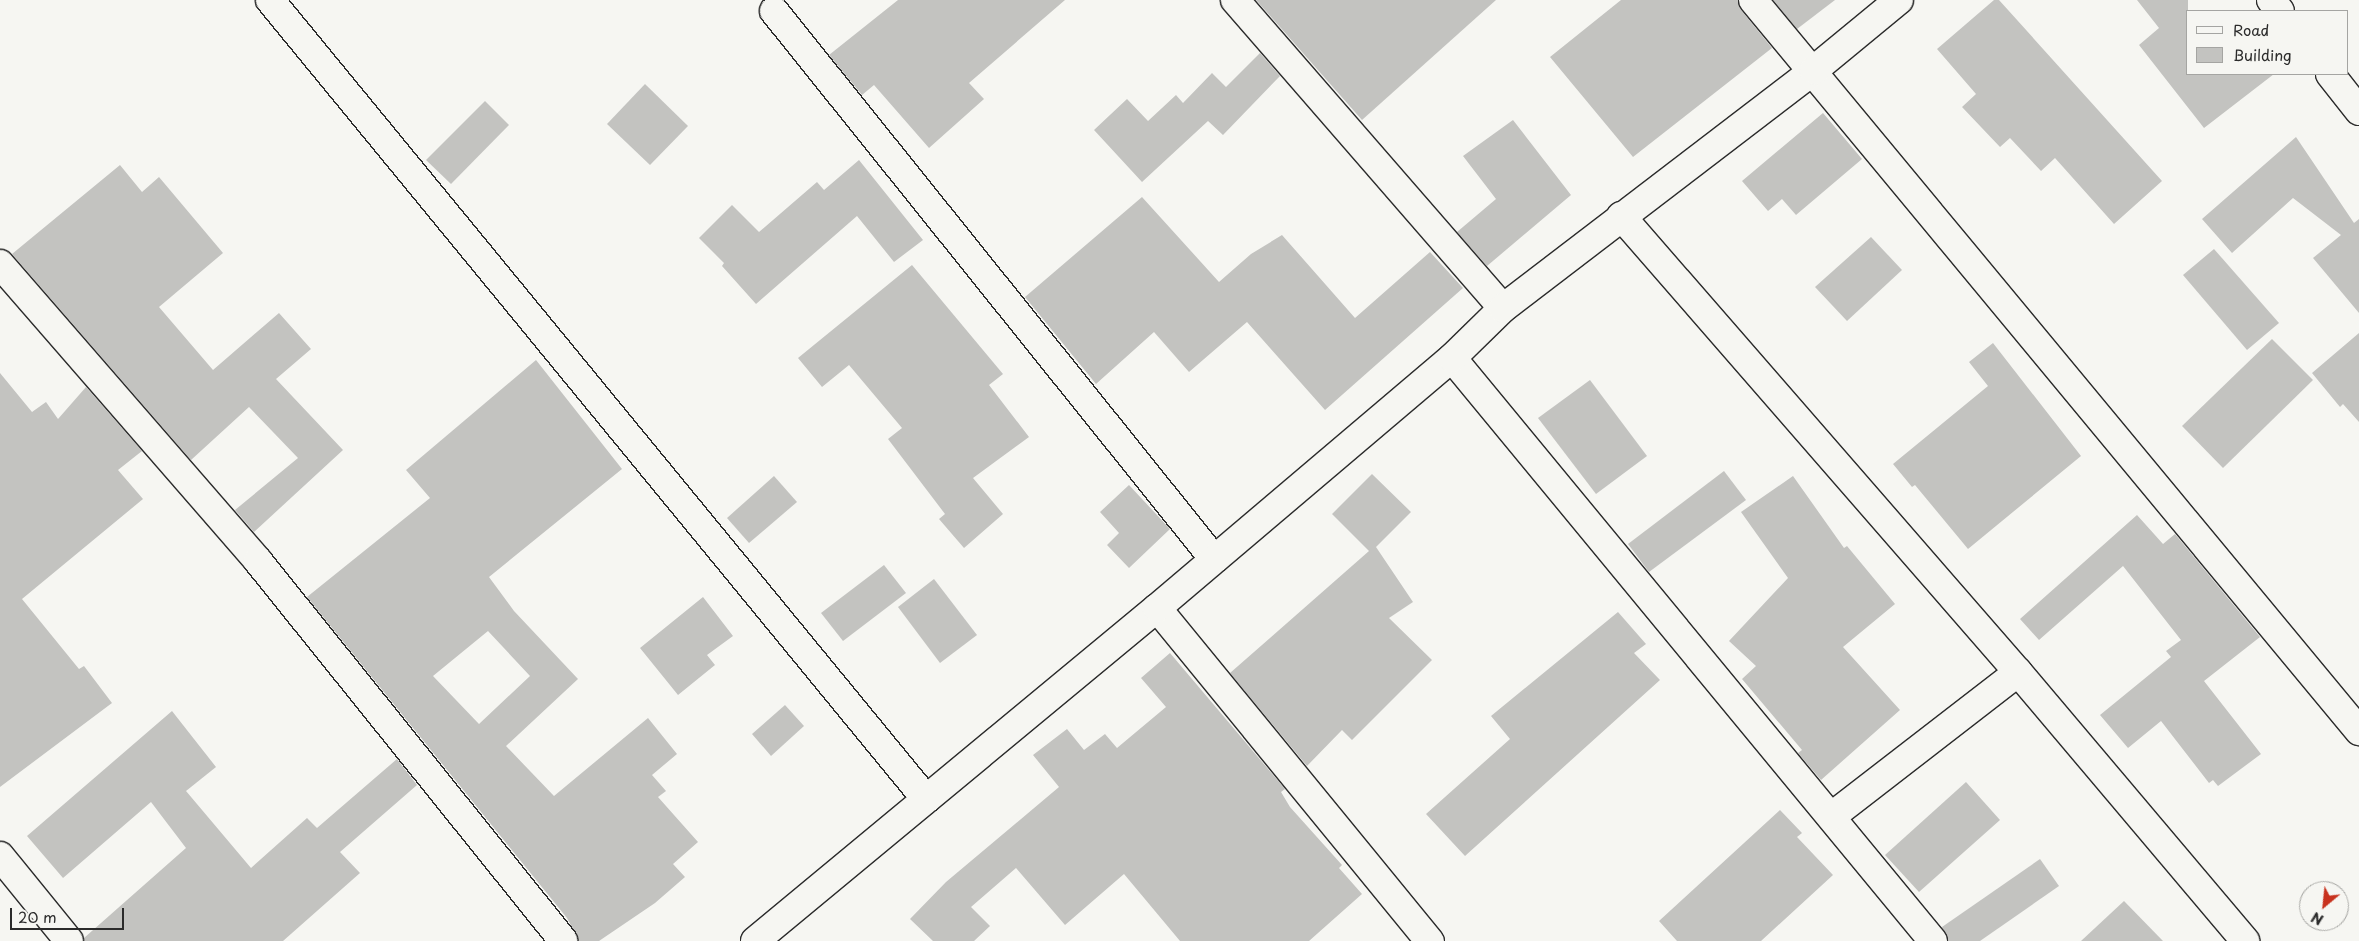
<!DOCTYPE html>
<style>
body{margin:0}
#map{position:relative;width:2359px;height:941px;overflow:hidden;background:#f6f6f2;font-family:"Playpen Sans",sans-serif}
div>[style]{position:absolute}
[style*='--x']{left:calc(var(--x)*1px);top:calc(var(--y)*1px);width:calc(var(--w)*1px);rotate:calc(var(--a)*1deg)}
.building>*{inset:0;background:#c3c3c0}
.roads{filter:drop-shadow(1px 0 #2b2b2b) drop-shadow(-1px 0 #2b2b2b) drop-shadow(0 1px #2b2b2b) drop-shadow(0 -1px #2b2b2b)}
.minor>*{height:28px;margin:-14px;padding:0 14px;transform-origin:14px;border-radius:14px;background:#f6f6f2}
span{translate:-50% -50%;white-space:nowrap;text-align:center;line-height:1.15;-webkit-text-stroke:4.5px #f6f6f2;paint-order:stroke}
.legend{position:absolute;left:2186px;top:10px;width:162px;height:65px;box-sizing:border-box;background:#f6f6f2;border:1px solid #a5a5a2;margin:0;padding:6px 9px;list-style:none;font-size:15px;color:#2b2b2b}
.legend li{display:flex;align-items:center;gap:10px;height:25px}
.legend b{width:25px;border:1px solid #a5a5a2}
.north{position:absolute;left:2299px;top:881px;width:50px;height:50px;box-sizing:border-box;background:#f6f6f2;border:1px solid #a5a5a2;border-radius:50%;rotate:208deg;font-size:14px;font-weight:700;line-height:20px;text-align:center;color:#2b2b2b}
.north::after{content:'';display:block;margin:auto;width:18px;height:22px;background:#c8321e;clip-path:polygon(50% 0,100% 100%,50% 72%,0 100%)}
.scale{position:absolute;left:10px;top:908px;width:114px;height:22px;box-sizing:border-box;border:2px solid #2b2b2b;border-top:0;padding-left:6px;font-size:15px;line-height:18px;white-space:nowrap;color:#2b2b2b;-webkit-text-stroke:4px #f6f6f2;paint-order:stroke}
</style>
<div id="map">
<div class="building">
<div style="clip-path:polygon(898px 0,1065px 0,969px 83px,984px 99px,929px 148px,874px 85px,862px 95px,829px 55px)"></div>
<div style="clip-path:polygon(1256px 0,1496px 0,1362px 120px)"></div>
<div style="clip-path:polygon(1621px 0,1738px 0,1741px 10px,1772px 48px,1633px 157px,1550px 57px)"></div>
<div style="clip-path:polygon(1773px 0,1835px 0,1797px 29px)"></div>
<div style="clip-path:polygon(1994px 0,1999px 0,2162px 181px,2114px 224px,2055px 158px,2041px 171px,2010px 138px,2000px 147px,1962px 107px,1976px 94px,1937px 49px)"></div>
<div style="clip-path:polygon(2137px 0,2188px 0,2188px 74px,2274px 74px,2204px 128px,2139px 45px,2159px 28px)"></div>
<div style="clip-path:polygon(1260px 53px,1280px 76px,1223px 135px,1208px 121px,1142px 182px,1094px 130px,1127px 99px,1148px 121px,1176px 95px,1183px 103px,1212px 73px,1226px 87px)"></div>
<div style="clip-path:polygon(645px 84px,688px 126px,650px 165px,607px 124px)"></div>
<div style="clip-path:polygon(485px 101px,509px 125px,451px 184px,426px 160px)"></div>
<div style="clip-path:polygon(1823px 113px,1862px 159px,1796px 215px,1782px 199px,1768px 211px,1742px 181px)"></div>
<div style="clip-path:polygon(1513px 120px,1571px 195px,1487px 266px,1457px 232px,1496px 199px,1463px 156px)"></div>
<div style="clip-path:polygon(2296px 137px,2354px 223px,2359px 219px,2359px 313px,2313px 258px,2341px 235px,2293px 198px,2232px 253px,2202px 219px)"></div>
<div style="clip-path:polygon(859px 160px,923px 240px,894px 262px,857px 216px,756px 304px,722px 266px,724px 263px,699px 238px,732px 205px,759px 232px,817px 182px,824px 190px)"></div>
<div style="clip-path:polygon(120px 165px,142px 192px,159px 177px,223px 253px,159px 307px,213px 370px,279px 313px,311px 349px,276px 379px,343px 450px,254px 532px,235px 510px,298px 458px,249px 407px,191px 460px,12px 254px)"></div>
<div style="clip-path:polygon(1142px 197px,1219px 282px,1251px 254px,1282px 235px,1355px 318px,1430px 252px,1463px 288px,1325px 410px,1247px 322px,1189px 372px,1154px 332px,1096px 384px,1025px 297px)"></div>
<div style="clip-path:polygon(1871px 237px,1902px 270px,1847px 321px,1815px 287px)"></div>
<div style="clip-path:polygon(2214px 249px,2279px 323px,2247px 350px,2183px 275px)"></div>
<div style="clip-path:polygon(912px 265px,1003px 374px,989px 385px,1029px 437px,973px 478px,1003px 514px,964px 548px,939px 519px,945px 514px,888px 439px,902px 428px,849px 365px,822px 387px,798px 358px)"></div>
<div style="clip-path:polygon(2359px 333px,2359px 422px,2343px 404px,2340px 407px,2312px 373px)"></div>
<div style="clip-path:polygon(2272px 339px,2313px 380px,2223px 468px,2182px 426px)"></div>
<div style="clip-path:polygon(1993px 343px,2081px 456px,1968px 549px,1915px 485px,1912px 487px,1893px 464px,1988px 386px,1969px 362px)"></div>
<div style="clip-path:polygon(evenodd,536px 360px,622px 469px,489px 577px,514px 611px,578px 679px,506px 746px,554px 796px,648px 718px,677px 754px,652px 775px,666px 791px,658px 797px,698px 842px,673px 864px,685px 877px,655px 903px,599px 941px,579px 941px,567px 918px,307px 597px,430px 498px,406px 470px,536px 360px,488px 631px,530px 676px,479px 724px,433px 676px,488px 631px)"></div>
<div style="clip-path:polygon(0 373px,32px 412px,46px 402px,58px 419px,86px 387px,142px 451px,118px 470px,143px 499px,22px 599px,79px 669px,84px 666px,112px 703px,0 787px)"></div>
<div style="clip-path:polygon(1590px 380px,1647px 456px,1596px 494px,1538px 418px)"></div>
<div style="clip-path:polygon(1724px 471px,1746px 500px,1649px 572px,1628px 544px)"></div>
<div style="clip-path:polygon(1372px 474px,1411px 512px,1376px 547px,1413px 602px,1389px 618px,1432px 660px,1352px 740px,1342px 730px,1307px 766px,1230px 673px,1369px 551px,1332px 514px)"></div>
<div style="clip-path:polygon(774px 476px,797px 502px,749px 543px,727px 518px)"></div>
<div style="clip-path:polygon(1793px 476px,1844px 548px,1847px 546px,1895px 604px,1843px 647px,1900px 710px,1821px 780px,1798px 753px,1802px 750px,1742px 679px,1756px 666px,1729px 641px,1788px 578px,1741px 512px)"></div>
<div style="clip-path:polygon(1129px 485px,1170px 529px,1129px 568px,1107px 545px,1119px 533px,1100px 512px)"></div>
<div style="clip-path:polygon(2137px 515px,2163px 544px,2175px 534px,2260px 637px,2204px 681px,2261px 754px,2218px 786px,2213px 780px,2209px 783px,2161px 721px,2128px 748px,2100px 715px,2171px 657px,2166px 651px,2181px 640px,2123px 566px,2039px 640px,2020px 619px)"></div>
<div style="clip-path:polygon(884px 565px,906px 593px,843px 641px,821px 613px)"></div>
<div style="clip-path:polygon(934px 579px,977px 635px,940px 663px,898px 607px)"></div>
<div style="clip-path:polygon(703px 597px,733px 636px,707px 655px,715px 665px,678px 695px,640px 648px)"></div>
<div style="clip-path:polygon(1618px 612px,1646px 644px,1634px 653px,1660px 680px,1465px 856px,1426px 814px,1510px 739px,1491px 716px)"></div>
<div style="clip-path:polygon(1170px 653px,1285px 789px,1281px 792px,1290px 807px,1342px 865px,1339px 868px,1362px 894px,1309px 941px,1180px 941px,1124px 874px,1065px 925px,1016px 868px,971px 907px,990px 926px,974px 941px,933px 941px,910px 919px,946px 882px,1059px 787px,1033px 755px,1067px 729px,1084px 750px,1105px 734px,1117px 748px,1166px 707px,1141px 678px)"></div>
<div style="clip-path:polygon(785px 705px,804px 726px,771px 756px,752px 734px)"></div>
<div style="clip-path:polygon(172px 711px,216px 767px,186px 791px,251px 868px,307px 818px,317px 828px,397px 759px,417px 785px,340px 852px,360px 873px,283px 941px,84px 941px,84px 938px,186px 848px,151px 802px,63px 878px,27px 836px)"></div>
<div style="clip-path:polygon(1966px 782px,2000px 820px,1919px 892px,1885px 855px)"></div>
<div style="clip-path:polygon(1780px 810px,1802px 833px,1797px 837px,1833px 875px,1761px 941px,1677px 941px,1659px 921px)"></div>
<div style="clip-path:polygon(2040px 859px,2059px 886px,1980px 941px,1948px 941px,1942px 927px)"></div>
<div style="clip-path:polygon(2124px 901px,2163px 941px,2081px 941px)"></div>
</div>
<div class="roads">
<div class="minor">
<div style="--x:270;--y:0;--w:1034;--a:50.61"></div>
<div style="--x:1235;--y:0;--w:408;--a:49"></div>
<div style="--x:1753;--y:0;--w:950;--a:50.34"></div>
<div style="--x:2271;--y:0;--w:14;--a:51"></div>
<div style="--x:774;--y:11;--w:703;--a:51.24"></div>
<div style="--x:2330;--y:74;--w:47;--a:51.9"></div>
<div style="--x:1621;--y:216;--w:605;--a:48.96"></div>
<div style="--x:2018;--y:672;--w:352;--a:49.8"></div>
<div style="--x:0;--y:264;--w:393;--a:49"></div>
<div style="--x:258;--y:561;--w:487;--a:51.2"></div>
<div style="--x:1452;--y:358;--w:756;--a:50.48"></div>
<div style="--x:1157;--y:608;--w:431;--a:50.7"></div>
<div style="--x:1832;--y:816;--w:235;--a:-37.7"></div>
<div style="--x:0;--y:856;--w:109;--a:50.9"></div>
<div style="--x:755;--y:941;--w:522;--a:-39.64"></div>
<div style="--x:1157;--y:608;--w:387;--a:-40.3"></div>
<div style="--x:1452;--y:358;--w:71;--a:-44.4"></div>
<div style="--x:1503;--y:308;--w:392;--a:-37.4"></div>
<div style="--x:1814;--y:70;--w:110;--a:-39.5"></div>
</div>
</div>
<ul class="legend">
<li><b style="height:6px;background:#f6f6f2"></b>Road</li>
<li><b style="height:14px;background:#c3c3c0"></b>Building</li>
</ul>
<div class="north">N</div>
<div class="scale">20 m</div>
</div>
